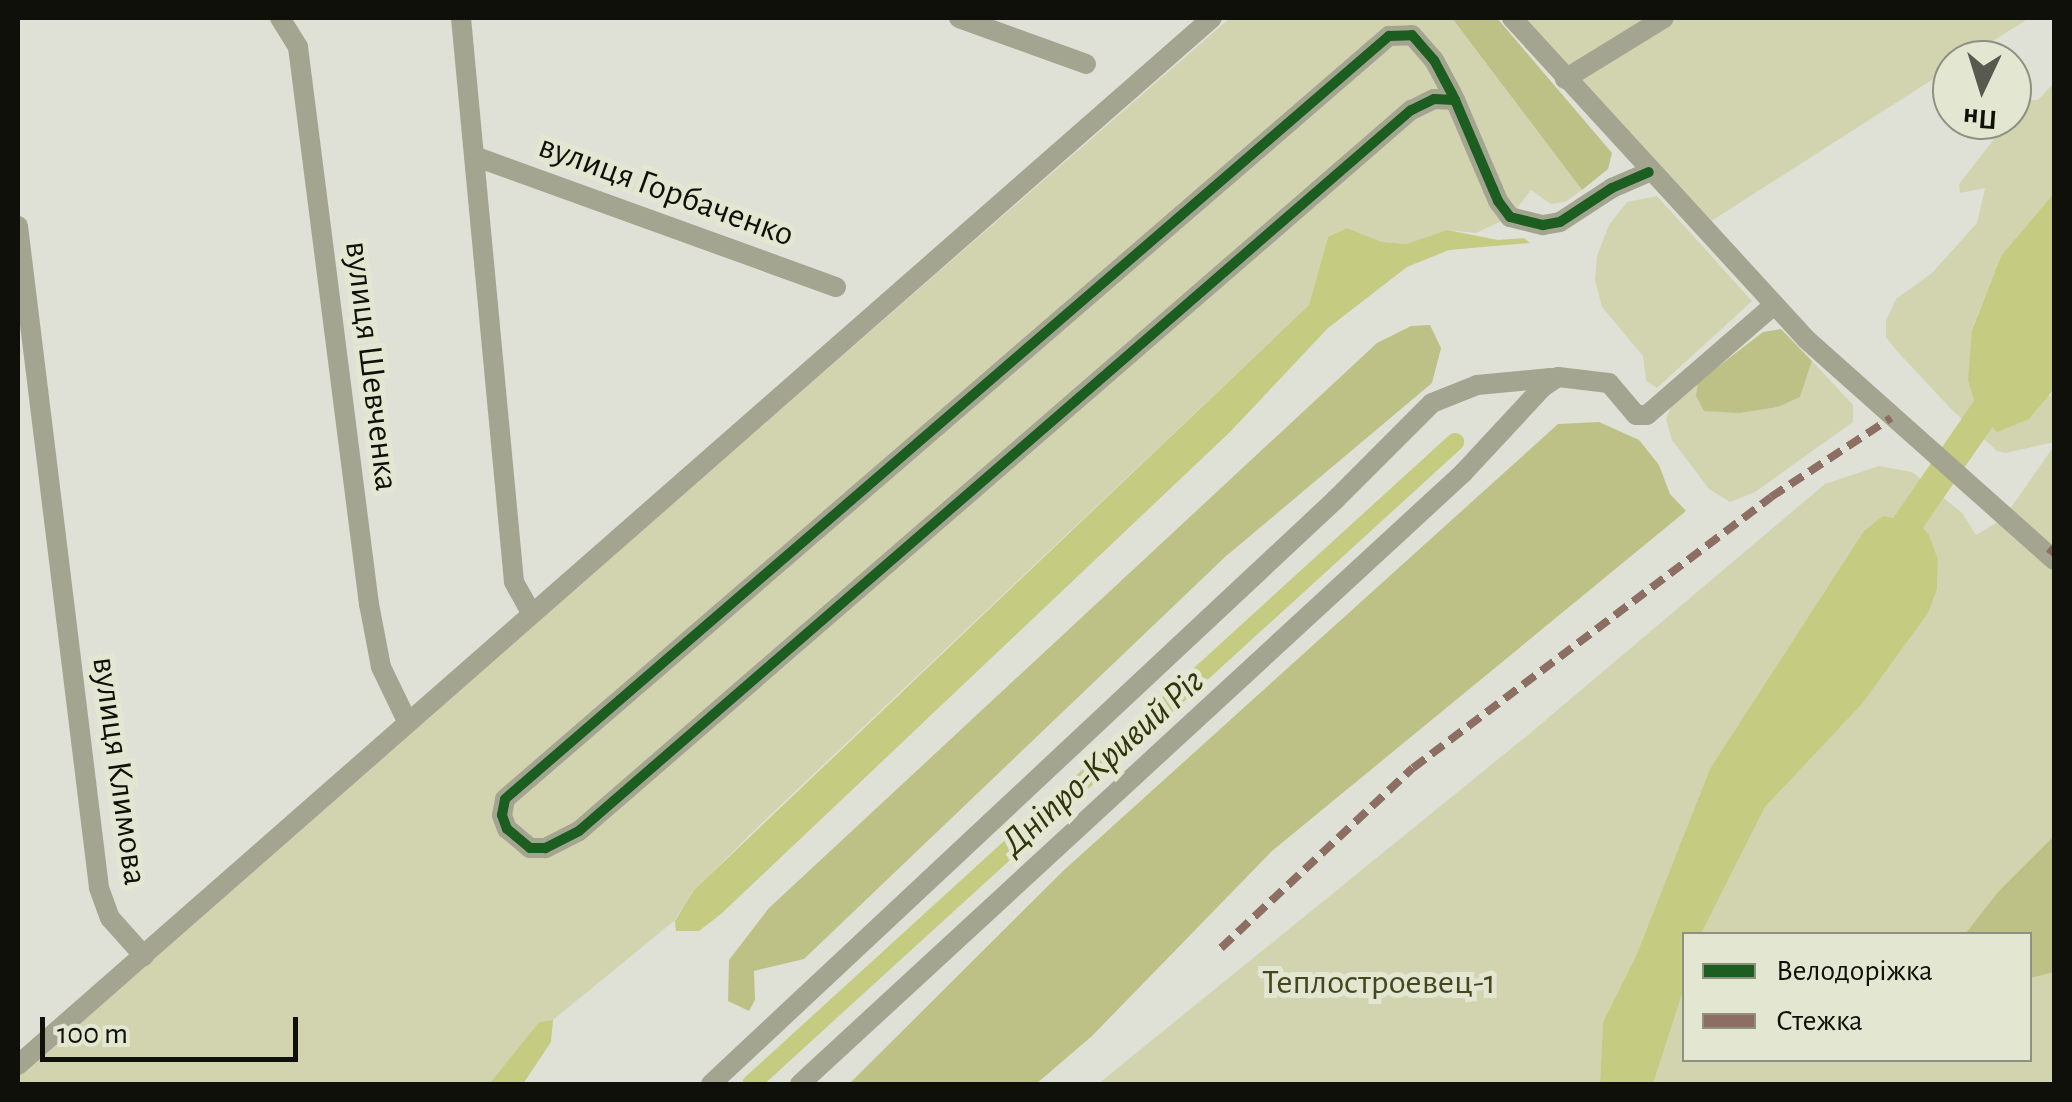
<!DOCTYPE html>
<meta charset="utf-8">
<style>
body{margin:0}
#map{position:relative;width:2072px;height:1102px;overflow:hidden;background:#e0e1d6;font-family:"Alegreya Sans",sans-serif}
div>[style]{position:absolute}
[style*='--x']{left:calc(var(--x)*1px);top:calc(var(--y)*1px);width:calc(var(--w)*1px);rotate:calc(var(--a)*1deg)}
.green>*{inset:0;background:#d1d4ae}
.forest>*{inset:0;background:#bdc185}
.water>*{inset:0;background:#c5cb81}
.canal>*{height:18px;margin:-9px;padding:0 9px;transform-origin:9px;border-radius:9px;background:#c5cb81}
.river>*{height:30px;margin:-15px;padding:0 15px;transform-origin:15px;border-radius:15px;background:#c5cb81}
.minor>*{height:20px;margin:-10px;padding:0 10px;transform-origin:10px;border-radius:10px;background:#a3a591}
.quiet>*{height:8px;margin-top:-4px;transform-origin:0;background:repeating-linear-gradient(90deg,#8d6e63 0 15px,transparent 0 23px)}
.cycleway>*{height:10px;margin:-5px;padding:0 5px;transform-origin:5px;border-radius:5px;background:#1b5e20}
span{translate:-50% -50%;white-space:nowrap;text-align:center;line-height:1.15;-webkit-text-stroke:10px #e3e6d1;paint-order:stroke}
.street-label{font-size:35px;color:#0f1009}
.park-label{font-size:35px;color:#45481f}
.water-label{font-size:38px;color:#323509;font-style:italic}
.frame{position:absolute;inset:0;border:20px solid #0f1009;pointer-events:none}
.legend{position:absolute;left:1682px;top:932px;width:350px;height:130px;box-sizing:border-box;background:#e3e6d1;border:2px solid #8e9081;margin:0;padding:12px 18px;list-style:none;font-size:30px;color:#0f1009}
.legend li{display:flex;align-items:center;gap:20px;height:50px}
.legend b{width:50px;border:2px solid #8e9081}
.north{position:absolute;left:1932px;top:40px;width:100px;height:100px;box-sizing:border-box;background:#e3e6d1;border:2px solid #8e9081;border-radius:50%;rotate:184deg;font-size:28px;font-weight:700;line-height:40px;text-align:center;color:#0f1009}
.north::after{content:'';display:block;margin:auto;width:35px;height:45px;background:#585951;clip-path:polygon(50% 0,100% 100%,50% 72%,0 100%)}
.scale{position:absolute;left:40px;top:1017px;width:258px;height:45px;box-sizing:border-box;border:5px solid #0f1009;border-top:0;padding-left:12px;font-size:30px;line-height:35px;white-space:nowrap;color:#0f1009;-webkit-text-stroke:8px #e3e6d1;paint-order:stroke}
</style>
<div id="map">
<div class="green">
<div style="clip-path:polygon(1230px 18px,1452px 18px,1582px 190px,1565px 202px,1551px 204px,1531px 190px,1510px 217px,1476px 233px,1447px 230px,1406px 244px,1382px 242px,1347px 228px,1328px 237px,1309px 305px,766px 819px,694px 890px,674px 921px,553px 1020px,539px 1022px,489px 1084px,18px 1084px,18px 1065px,377px 761px)"></div>
<div style="clip-path:polygon(1512px 18px,2029px 18px,1963px 60px,1952px 60px,1952px 67px,1702px 227px)"></div>
<div style="clip-path:polygon(2054px 83px,2054px 193px,2001px 256px,1972px 329px,2050px 397px,2054px 389px,2054px 442px,2006px 453px,1997px 451px,1952px 410px,1896px 350px,1886px 337px,1886px 321px,1896px 299px,1932px 273px,1977px 223px,1985px 188px,1960px 193px,1959px 184px,1995px 138px,1996px 120px,2012px 120px,2012px 101px,2038px 100px)"></div>
<div style="clip-path:polygon(1657px 196px,1752px 301px,1657px 388px,1646px 381px,1643px 356px,1602px 307px,1595px 280px,1597px 256px,1609px 225px,1627px 202px)"></div>
<div style="clip-path:polygon(1812px 361px,1853px 405px,1853px 422px,1755px 492px,1730px 502px,1709px 489px,1672px 440px,1666px 419px,1674px 400px,1698px 382px,1740px 413px,1778px 407px,1800px 397px)"></div>
<div style="clip-path:polygon(2054px 446px,2054px 1084px,1653px 1084px,1684px 988px,1684px 1060px,2030px 1060px,2030px 934px,1701px 934px,1765px 807px,1861px 705px,1937px 589px,1938px 559px,1929px 535px,1750px 711px,1710px 769px,1636px 956px,1603px 1022px,1600px 1084px,1098px 1084px,1523px 739px,1825px 484px,1879px 466px,1912px 472px,1962px 513px,1976px 535px,2003px 519px)"></div>
</div>
<div class="forest">
<div style="clip-path:polygon(1452px 18px,1497px 18px,1612px 153px,1608px 169px,1582px 190px)"></div>
<div style="clip-path:polygon(1430px 325px,1441px 348px,1432px 383px,1225px 557px,804px 959px,754px 971px,755px 1000px,749px 1011px,728px 1001px,729px 960px,769px 908px,1377px 343px,1411px 326px)"></div>
<div style="clip-path:polygon(1781px 329px,1812px 361px,1800px 397px,1778px 407px,1740px 413px,1704px 411px,1696px 396px,1698px 382px,1763px 332px)"></div>
<div style="clip-path:polygon(1599px 422px,1639px 440px,1659px 465px,1670px 494px,1686px 511px,1272px 851px,1092px 1036px,1036px 1084px,849px 1084px,1063px 871px,1558px 424px)"></div>
<div style="clip-path:polygon(2054px 836px,2054px 972px,2030px 978px,2030px 934px,1965px 934px,1999px 891px)"></div>
</div>
<div class="water">
<div style="clip-path:polygon(2054px 193px,2054px 389px,2029px 419px,1997px 432px,1977px 410px,1968px 380px,1972px 330px,2001px 256px)"></div>
<div style="clip-path:polygon(1347px 228px,1382px 242px,1406px 244px,1447px 230px,1498px 240px,1524px 238px,1530px 243px,1449px 250px,1407px 267px,1328px 328px,1230px 432px,721px 914px,699px 931px,676px 931px,675px 921px,694px 890px,1309px 305px,1328px 237px)"></div>
<div style="clip-path:polygon(1883px 516px,1919px 524px,1929px 535px,1938px 559px,1937px 589px,1928px 613px,1861px 705px,1765px 807px,1701px 934px,1684px 934px,1684px 988px,1653px 1084px,1600px 1084px,1603px 1022px,1636px 956px,1710px 769px,1864px 531px)"></div>
<div style="clip-path:polygon(553px 1020px,551px 1042px,523px 1084px,489px 1084px,539px 1022px)"></div>
</div>
<div class="canal">
<div style="--x:751;--y:1084;--w:953;--a:-42.36"></div>
</div>
<div class="river">
<div style="--x:1888;--y:552;--w:204;--a:-55.4"></div>
</div>
<div class="minor">
<div style="--x:280;--y:18;--w:34;--a:58"></div>
<div style="--x:298;--y:47;--w:562;--a:82.74"></div>
<div style="--x:369;--y:604;--w:64;--a:79.2"></div>
<div style="--x:381;--y:667;--w:60;--a:64.3"></div>
<div style="--x:461;--y:18;--w:566;--a:84.63"></div>
<div style="--x:514;--y:582;--w:35;--a:61"></div>
<div style="--x:959;--y:18;--w:135;--a:19.9"></div>
<div style="--x:1512;--y:18;--w:435;--a:47.5"></div>
<div style="--x:1806;--y:339;--w:332;--a:41.7"></div>
<div style="--x:1565;--y:79;--w:116;--a:-31.6"></div>
<div style="--x:1455;--y:100;--w:21;--a:-177"></div>
<div style="--x:1434;--y:99;--w:25;--a:154"></div>
<div style="--x:1411;--y:110;--w:1101;--a:139.09"></div>
<div style="--x:579;--y:831;--w:38;--a:153"></div>
<div style="--x:545;--y:848;--w:15;--a:180"></div>
<div style="--x:530;--y:848;--w:30;--a:-140"></div>
<div style="--x:507;--y:829;--w:15;--a:-110"></div>
<div style="--x:502;--y:815;--w:16;--a:-79"></div>
<div style="--x:505;--y:799;--w:1168;--a:-40.8"></div>
<div style="--x:1389;--y:36;--w:23;--a:-2"></div>
<div style="--x:1412;--y:35;--w:33;--a:49"></div>
<div style="--x:1434;--y:60;--w:38;--a:62"></div>
<div style="--x:1452;--y:94;--w:7;--a:63"></div>
<div style="--x:1455;--y:100;--w:97;--a:66.9"></div>
<div style="--x:1493;--y:189;--w:13;--a:67"></div>
<div style="--x:1498;--y:201;--w:20;--a:53"></div>
<div style="--x:1510;--y:217;--w:34;--a:14"></div>
<div style="--x:1543;--y:225;--w:17;--a:-10"></div>
<div style="--x:1560;--y:222;--w:62;--a:-33.2"></div>
<div style="--x:1612;--y:188;--w:40;--a:-23.4"></div>
<div style="--x:474;--y:156;--w:385;--a:19.9"></div>
<div style="--x:18;--y:226;--w:667;--a:83.02"></div>
<div style="--x:99;--y:888;--w:32;--a:70"></div>
<div style="--x:110;--y:918;--w:51;--a:48.2"></div>
<div style="--x:18;--y:1065;--w:1588;--a:-41.25"></div>
<div style="--x:711;--y:1084;--w:855;--a:-43.1"></div>
<div style="--x:1335;--y:500;--w:137;--a:-45"></div>
<div style="--x:1432;--y:403;--w:48;--a:-21.8"></div>
<div style="--x:1477;--y:385;--w:74;--a:-5.4"></div>
<div style="--x:800;--y:1084;--w:902;--a:-42.66"></div>
<div style="--x:1463;--y:473;--w:117;--a:-47.1"></div>
<div style="--x:1543;--y:387;--w:18;--a:-34"></div>
<div style="--x:1558;--y:377;--w:51;--a:6.7"></div>
<div style="--x:1609;--y:383;--w:42;--a:49.8"></div>
<div style="--x:1636;--y:415;--w:11;--a:0"></div>
<div style="--x:1647;--y:415;--w:168;--a:-40.9"></div>
</div>
<div class="quiet">
<div style="--x:2049;--y:554;--w:8;--a:-50"></div>
<div style="--x:1221;--y:948;--w:263;--a:-43.2"></div>
<div style="--x:1413;--y:768;--w:449;--a:-37.1"></div>
<div style="--x:1771;--y:497;--w:144;--a:-33.4"></div>
</div>
<div class="cycleway">
<div style="--x:1455;--y:100;--w:21;--a:-177"></div>
<div style="--x:1434;--y:99;--w:25;--a:154"></div>
<div style="--x:1411;--y:110;--w:1101;--a:139.09"></div>
<div style="--x:579;--y:831;--w:38;--a:153"></div>
<div style="--x:545;--y:848;--w:15;--a:180"></div>
<div style="--x:530;--y:848;--w:30;--a:-140"></div>
<div style="--x:507;--y:829;--w:15;--a:-110"></div>
<div style="--x:502;--y:815;--w:16;--a:-79"></div>
<div style="--x:505;--y:799;--w:1168;--a:-40.8"></div>
<div style="--x:1389;--y:36;--w:23;--a:-2"></div>
<div style="--x:1412;--y:35;--w:33;--a:49"></div>
<div style="--x:1434;--y:60;--w:38;--a:62"></div>
<div style="--x:1452;--y:94;--w:7;--a:63"></div>
<div style="--x:1455;--y:100;--w:97;--a:66.9"></div>
<div style="--x:1493;--y:189;--w:13;--a:67"></div>
<div style="--x:1498;--y:201;--w:20;--a:53"></div>
<div style="--x:1510;--y:217;--w:34;--a:14"></div>
<div style="--x:1543;--y:225;--w:17;--a:-10"></div>
<div style="--x:1560;--y:222;--w:62;--a:-33.2"></div>
<div style="--x:1612;--y:188;--w:40;--a:-23.4"></div>
</div>
<div class="street-label">
<span style="left:666px;top:191px;rotate:20deg">вулиця Горбаченко</span>
<span style="left:371px;top:366px;rotate:83deg">вулиця Шевченка</span>
<span style="left:119px;top:771px;rotate:82deg">вулиця Климова</span>
</div>
<div class="park-label">
<span style="left:1379px;top:983px">Теплостроевец-1</span>
</div>
<div class="water-label">
<span style="left:1103px;top:763px;rotate:-42deg">Дніпро-Кривий Ріг</span>
</div>
<div class="frame"></div>
<ul class="legend">
<li><b style="height:12px;background:#1b5e20"></b>Велодоріжка</li>
<li><b style="height:12px;background:#8d6e63"></b>Стежка</li>
</ul>
<div class="north">Пн</div>
<div class="scale">100 m</div>
</div>
